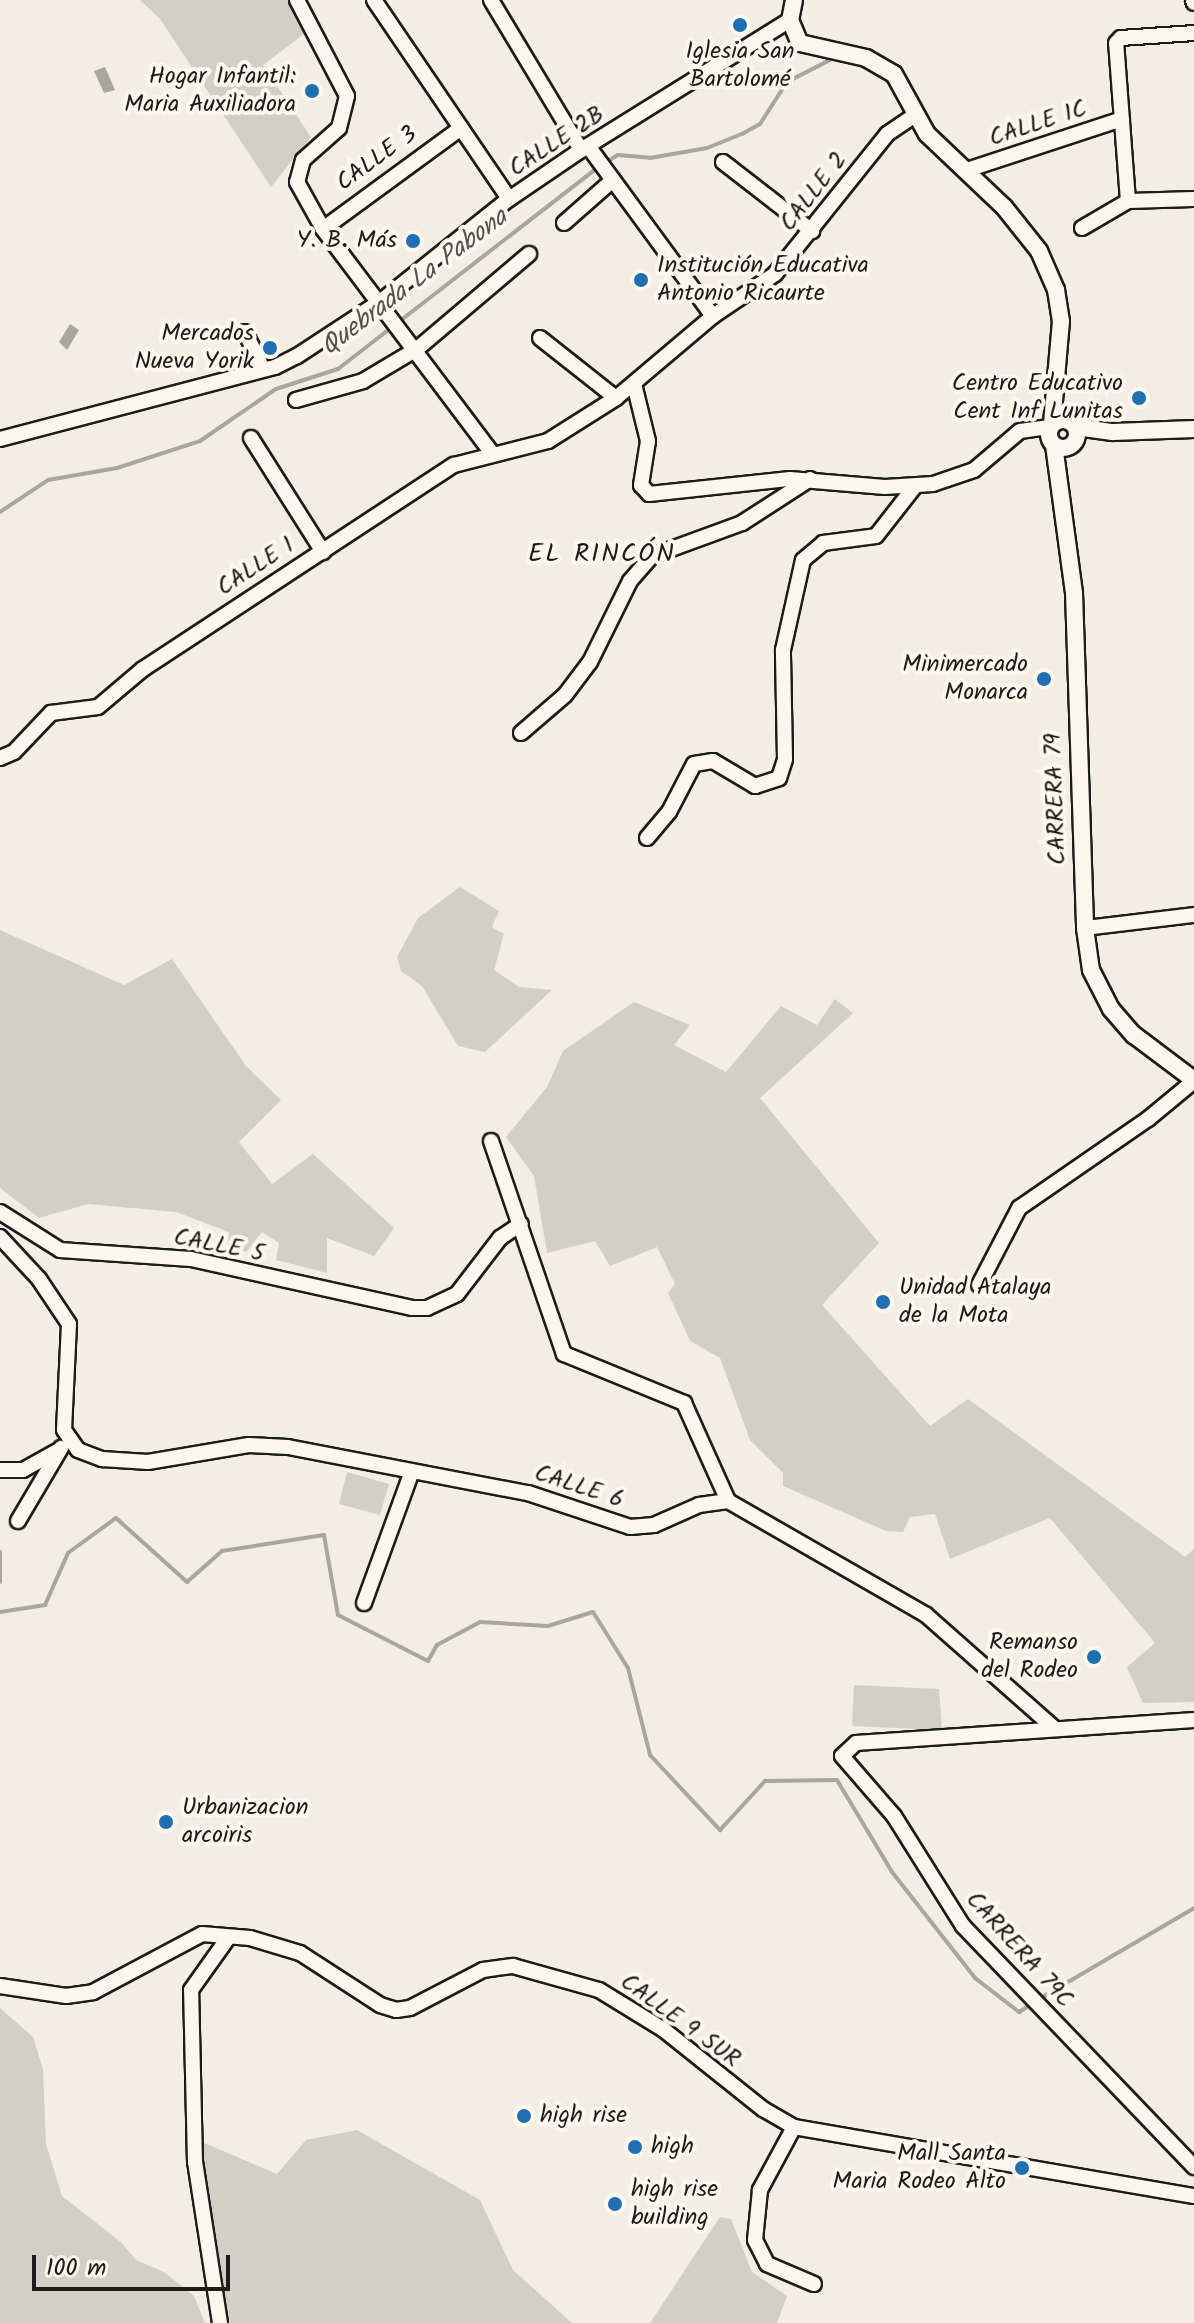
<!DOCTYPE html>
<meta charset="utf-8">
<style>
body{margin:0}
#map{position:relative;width:1194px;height:2323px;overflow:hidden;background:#f2eee4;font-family:Kalam,sans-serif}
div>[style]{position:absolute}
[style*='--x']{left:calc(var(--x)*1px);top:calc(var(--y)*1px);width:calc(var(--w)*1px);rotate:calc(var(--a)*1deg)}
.green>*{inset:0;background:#d2cfc6}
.water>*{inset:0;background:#a9a6a0}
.stream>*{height:4px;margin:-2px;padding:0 2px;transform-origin:2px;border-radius:2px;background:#a9a6a0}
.roads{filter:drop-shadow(2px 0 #1c1c1c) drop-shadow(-2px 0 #1c1c1c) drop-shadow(0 2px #1c1c1c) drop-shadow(0 -2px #1c1c1c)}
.minor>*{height:14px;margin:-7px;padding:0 7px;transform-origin:7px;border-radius:7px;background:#fbf7ec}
.major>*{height:16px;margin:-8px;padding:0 8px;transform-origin:8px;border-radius:8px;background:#fbf7ec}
.major>.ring{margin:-8px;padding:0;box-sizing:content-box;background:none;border:16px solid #fbf7ec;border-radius:50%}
.dots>*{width:22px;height:22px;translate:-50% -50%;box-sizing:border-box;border:4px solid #fbf7ec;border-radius:50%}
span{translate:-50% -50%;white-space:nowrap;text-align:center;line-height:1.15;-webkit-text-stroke:8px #fbf7ec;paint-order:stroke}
.poi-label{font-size:24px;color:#1c1c1c}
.right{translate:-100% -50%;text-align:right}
.left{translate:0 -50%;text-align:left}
.street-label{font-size:24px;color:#1c1c1c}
.water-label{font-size:26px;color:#545351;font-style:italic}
.neighbourhood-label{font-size:26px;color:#1c1c1c;letter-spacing:2px}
.scale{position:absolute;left:32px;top:2255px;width:198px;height:36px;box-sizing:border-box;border:4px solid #1c1c1c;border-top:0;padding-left:10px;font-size:24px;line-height:28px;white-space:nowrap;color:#1c1c1c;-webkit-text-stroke:6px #fbf7ec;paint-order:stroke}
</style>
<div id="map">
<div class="green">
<div style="clip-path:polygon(140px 0,297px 0,304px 34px,263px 65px,311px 137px,271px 187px,160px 19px)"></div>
<div style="clip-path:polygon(460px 887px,499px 911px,492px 927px,504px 934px,494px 970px,519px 987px,552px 990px,485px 1052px,458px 1046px,422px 986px,401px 971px,397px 957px,418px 918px)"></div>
<div style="clip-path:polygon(0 930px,124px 985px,172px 959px,246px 1066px,281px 1100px,239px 1142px,272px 1184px,313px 1154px,394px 1228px,374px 1256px,327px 1238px,327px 1273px,276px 1260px,279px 1243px,262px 1232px,246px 1252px,228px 1246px,229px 1232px,176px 1212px,88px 1204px,39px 1218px,0 1188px)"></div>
<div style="clip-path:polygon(835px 999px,853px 1013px,760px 1098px,879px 1243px,822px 1305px,930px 1426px,968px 1399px,1185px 1557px,1194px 1549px,1194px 1702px,1143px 1703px,1127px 1667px,1155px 1643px,1050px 1518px,950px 1559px,935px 1514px,910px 1517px,903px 1532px,886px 1531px,783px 1486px,783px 1473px,750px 1440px,720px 1358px,690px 1341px,668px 1293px,675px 1284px,657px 1247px,610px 1266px,595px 1241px,547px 1253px,534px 1176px,506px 1137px,547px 1087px,563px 1051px,634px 1002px,690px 1025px,674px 1045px,726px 1072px,781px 1006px,817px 1025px)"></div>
<div style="clip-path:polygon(347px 1472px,389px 1484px,380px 1515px,339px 1504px)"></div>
<div style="clip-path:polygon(854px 1685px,939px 1689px,942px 1730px,852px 1726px)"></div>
<div style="clip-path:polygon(0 2008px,33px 2037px,43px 2069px,46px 2144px,62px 2196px,122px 2243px,136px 2260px,164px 2272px,194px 2296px,205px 2323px,0 2323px)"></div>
<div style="clip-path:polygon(357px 2130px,480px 2200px,513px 2270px,572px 2323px,227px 2323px,202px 2142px,277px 2174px,306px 2140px)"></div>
<div style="clip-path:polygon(720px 2217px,731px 2219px,752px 2272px,787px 2296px,777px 2323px,650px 2323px)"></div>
</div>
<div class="water">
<div style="clip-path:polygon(105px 67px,115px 90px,104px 93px,94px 71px)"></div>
<div style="clip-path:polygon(70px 324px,79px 330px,67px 350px,59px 342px)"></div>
</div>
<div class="stream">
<div style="--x:605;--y:163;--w:15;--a:-32"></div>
<div style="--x:618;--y:155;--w:32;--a:5"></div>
<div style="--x:650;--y:158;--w:58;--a:-10"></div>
<div style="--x:707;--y:148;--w:38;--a:-22"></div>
<div style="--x:742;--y:134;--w:21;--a:-29"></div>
<div style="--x:760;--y:124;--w:50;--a:-57.3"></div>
<div style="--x:787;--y:82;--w:48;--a:-27.1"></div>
<div style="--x:0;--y:512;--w:58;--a:-33.7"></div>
<div style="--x:48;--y:480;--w:70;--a:-9.9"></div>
<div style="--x:117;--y:468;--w:87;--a:-18"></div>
<div style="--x:200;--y:441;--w:92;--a:-34.4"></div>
<div style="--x:276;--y:389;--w:65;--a:-17.9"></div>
<div style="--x:338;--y:369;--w:329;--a:-37.8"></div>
<div style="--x:0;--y:1552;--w:30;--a:90"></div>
<div style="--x:0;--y:1612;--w:46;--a:-8.8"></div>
<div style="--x:45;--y:1605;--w:57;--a:-66.1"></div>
<div style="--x:68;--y:1553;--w:59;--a:-36.1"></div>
<div style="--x:116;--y:1518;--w:96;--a:42"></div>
<div style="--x:187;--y:1582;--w:47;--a:-41.5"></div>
<div style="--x:222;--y:1551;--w:103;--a:-8.9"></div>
<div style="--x:324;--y:1535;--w:81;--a:80.1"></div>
<div style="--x:338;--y:1615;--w:101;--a:27.1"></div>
<div style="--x:428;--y:1661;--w:18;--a:-61"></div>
<div style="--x:437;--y:1645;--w:49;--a:-28.1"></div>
<div style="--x:480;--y:1622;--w:68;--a:3.4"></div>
<div style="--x:548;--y:1626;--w:47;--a:-17.3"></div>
<div style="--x:593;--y:1612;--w:66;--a:58"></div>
<div style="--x:628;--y:1668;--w:90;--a:75.8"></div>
<div style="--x:650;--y:1755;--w:103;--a:47"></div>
<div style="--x:720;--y:1830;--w:67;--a:-47.4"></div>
<div style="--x:765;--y:1781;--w:72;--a:-0.8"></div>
<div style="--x:837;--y:1780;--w:107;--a:59.1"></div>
<div style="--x:892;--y:1872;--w:135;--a:51.9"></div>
<div style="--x:975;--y:1978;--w:56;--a:37.7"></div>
<div style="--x:1019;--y:2012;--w:15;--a:-32"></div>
<div style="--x:1039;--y:1999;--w:180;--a:-30.4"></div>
</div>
<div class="roads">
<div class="minor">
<div style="--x:297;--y:0;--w:108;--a:62.5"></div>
<div style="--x:347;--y:96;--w:33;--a:104"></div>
<div style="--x:339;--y:128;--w:48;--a:138.4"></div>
<div style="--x:303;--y:160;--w:23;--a:105"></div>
<div style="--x:297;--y:182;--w:54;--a:61"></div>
<div style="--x:323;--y:229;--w:279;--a:53"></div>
<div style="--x:374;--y:0;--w:240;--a:55.8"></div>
<div style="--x:491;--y:0;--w:175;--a:59"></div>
<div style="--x:1193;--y:0;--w:3;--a:72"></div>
<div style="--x:588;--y:146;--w:211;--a:53.7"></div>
<div style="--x:723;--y:162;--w:113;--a:37.8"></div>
<div style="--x:967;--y:170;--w:163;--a:-18.2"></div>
<div style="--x:1128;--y:201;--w:158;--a:-94.3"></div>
<div style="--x:1116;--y:43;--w:7;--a:-45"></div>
<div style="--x:1121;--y:38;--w:73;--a:-3.9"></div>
<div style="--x:564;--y:223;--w:65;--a:-41.3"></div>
<div style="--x:1082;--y:228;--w:53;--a:-30.4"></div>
<div style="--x:1128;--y:201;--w:66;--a:-1.7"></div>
<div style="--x:323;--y:229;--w:171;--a:-36.2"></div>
<div style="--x:245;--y:332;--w:41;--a:64.1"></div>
<div style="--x:540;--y:338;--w:97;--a:38.3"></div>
<div style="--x:634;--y:384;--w:59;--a:76.2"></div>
<div style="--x:648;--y:441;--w:45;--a:99"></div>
<div style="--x:641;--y:485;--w:12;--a:48"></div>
<div style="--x:649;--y:494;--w:142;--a:-6.1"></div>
<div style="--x:790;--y:479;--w:95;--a:4.8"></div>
<div style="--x:885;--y:487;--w:48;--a:-3.6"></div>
<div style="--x:933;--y:484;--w:43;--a:-18.9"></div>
<div style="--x:974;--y:470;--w:60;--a:-40.3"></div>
<div style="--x:1020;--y:431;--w:30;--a:-8"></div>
<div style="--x:296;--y:400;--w:70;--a:-15.8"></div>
<div style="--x:363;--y:381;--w:63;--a:-30.7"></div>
<div style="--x:417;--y:349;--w:147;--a:-40.3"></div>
<div style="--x:251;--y:438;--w:135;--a:57.7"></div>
<div style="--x:0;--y:439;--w:284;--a:-14.7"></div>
<div style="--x:275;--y:367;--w:25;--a:-27"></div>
<div style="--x:297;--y:356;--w:100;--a:-33.2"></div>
<div style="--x:381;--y:301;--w:164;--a:-38.6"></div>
<div style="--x:509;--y:199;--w:87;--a:-34.2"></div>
<div style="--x:581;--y:150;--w:246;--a:-31.9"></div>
<div style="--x:521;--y:733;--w:58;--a:-40.8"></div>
<div style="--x:565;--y:695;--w:41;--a:-52.9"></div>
<div style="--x:590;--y:662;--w:90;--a:-63.7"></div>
<div style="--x:630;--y:581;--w:33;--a:-49"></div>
<div style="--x:652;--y:556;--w:96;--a:-20.1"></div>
<div style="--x:742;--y:523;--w:81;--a:-32.9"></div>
<div style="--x:0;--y:758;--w:15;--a:-23"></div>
<div style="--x:14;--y:752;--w:54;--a:-46.5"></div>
<div style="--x:51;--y:713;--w:47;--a:-7.3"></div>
<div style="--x:98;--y:707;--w:59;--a:-40.2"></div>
<div style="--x:143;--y:669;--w:372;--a:-33.3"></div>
<div style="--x:454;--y:465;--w:97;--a:-14.3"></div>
<div style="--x:548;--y:441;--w:80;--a:-32.3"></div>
<div style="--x:616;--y:398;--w:127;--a:-40.2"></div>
<div style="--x:713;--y:316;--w:75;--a:-34.1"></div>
<div style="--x:775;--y:274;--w:179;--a:-51.3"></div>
<div style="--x:887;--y:134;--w:32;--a:-34"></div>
<div style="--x:647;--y:838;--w:34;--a:-50"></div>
<div style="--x:669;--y:812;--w:54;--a:-62.5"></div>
<div style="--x:694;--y:764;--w:19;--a:-9"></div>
<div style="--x:713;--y:761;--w:49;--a:30.8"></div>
<div style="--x:755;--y:786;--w:25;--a:-18"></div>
<div style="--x:779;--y:778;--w:20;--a:-72"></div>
<div style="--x:785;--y:759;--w:109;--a:-91.1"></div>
<div style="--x:783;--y:650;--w:92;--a:-77.5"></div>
<div style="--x:803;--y:560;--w:26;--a:-40"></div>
<div style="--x:823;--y:543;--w:53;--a:-7.5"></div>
<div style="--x:876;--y:536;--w:63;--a:-52"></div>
<div style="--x:1085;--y:928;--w:110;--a:-6.8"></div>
<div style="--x:491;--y:1141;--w:225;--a:71.1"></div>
<div style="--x:564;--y:1354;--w:130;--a:22.2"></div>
<div style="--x:684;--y:1403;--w:107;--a:65.8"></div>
<div style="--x:0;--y:1212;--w:71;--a:32.3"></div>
<div style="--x:60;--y:1250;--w:131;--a:3.9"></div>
<div style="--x:191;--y:1259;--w:226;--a:12.5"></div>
<div style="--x:412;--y:1308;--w:15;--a:0"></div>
<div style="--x:427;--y:1308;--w:33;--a:-25"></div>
<div style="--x:457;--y:1294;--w:71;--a:-52.5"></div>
<div style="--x:500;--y:1238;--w:25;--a:-34"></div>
<div style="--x:0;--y:1237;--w:57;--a:47.1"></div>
<div style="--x:39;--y:1279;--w:54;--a:56.3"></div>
<div style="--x:69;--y:1324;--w:106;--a:92.7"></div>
<div style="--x:64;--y:1430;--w:24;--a:55"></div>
<div style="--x:78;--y:1450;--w:26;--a:21"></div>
<div style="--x:102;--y:1459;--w:46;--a:3.7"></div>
<div style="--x:148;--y:1462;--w:102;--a:-9.6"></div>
<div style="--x:249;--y:1445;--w:39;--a:3"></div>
<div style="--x:288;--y:1447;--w:244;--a:10.9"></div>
<div style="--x:528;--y:1493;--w:108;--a:18.4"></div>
<div style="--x:630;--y:1527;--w:24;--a:-5"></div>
<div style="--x:654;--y:1525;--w:49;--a:-24"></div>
<div style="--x:699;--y:1505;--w:29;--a:-8"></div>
<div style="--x:728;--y:1501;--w:228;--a:29.9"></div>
<div style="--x:926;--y:1615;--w:169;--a:41.4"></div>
<div style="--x:979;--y:1285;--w:87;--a:-62.5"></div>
<div style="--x:1019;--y:1208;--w:157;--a:-34.6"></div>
<div style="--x:1148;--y:1119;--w:60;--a:-39.6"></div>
<div style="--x:0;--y:1470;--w:23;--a:0"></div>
<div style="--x:23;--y:1470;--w:38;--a:-29"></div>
<div style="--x:18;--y:1521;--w:85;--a:-59.5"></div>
<div style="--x:364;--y:1603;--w:140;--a:-70"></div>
<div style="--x:1194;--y:1720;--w:339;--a:176.1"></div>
<div style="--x:856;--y:1743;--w:19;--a:137"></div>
<div style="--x:842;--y:1756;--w:79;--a:49.1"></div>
<div style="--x:894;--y:1816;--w:130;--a:57.9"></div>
<div style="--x:963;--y:1926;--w:334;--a:46.2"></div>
<div style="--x:0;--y:1986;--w:67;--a:8.6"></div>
<div style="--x:66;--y:1996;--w:27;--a:-8"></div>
<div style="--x:93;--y:1992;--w:123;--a:-28"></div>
<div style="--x:202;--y:1934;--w:48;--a:4.8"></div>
<div style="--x:250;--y:1938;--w:52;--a:16.7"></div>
<div style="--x:300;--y:1953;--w:95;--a:33"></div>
<div style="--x:380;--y:2005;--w:17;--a:17"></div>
<div style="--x:396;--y:2010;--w:14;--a:-8"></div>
<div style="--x:410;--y:2008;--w:82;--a:-27.5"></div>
<div style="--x:483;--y:1970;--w:30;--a:-8"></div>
<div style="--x:513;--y:1966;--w:89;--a:15.6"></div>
<div style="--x:599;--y:1990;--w:76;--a:31.6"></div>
<div style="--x:664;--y:2030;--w:127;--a:38.6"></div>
<div style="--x:763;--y:2109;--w:36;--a:30"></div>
<div style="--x:794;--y:2127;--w:406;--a:9.8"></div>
<div style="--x:794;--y:2127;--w:72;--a:118.4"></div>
<div style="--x:760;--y:2190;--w:50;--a:95.7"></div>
<div style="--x:755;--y:2240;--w:27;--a:63"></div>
<div style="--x:767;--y:2264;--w:51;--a:23.1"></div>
<div style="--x:220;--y:2323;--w:163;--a:-98.8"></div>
<div style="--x:195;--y:2162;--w:172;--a:-91.3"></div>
<div style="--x:191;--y:1990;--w:64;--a:-54.6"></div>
</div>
<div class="major">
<div style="--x:794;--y:0;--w:20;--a:101"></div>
<div style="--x:790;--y:20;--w:25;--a:67"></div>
<div style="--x:800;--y:43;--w:68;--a:12.8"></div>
<div style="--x:866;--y:58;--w:32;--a:30"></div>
<div style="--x:894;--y:74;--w:68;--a:61.2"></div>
<div style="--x:927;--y:134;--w:106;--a:43.5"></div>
<div style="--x:1004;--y:207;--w:56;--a:51.5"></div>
<div style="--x:1039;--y:251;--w:43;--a:66.4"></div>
<div style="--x:1056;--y:290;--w:31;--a:81"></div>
<div style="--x:1061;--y:321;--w:103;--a:95"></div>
<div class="ring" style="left:1049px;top:420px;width:12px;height:12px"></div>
<div style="--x:1076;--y:427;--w:37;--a:8"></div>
<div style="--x:1113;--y:432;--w:81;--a:-2.1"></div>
<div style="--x:1054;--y:445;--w:149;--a:82.3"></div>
<div style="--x:1074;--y:593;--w:335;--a:88.1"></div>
<div style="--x:1085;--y:928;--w:42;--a:81.9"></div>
<div style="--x:1091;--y:970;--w:44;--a:62.9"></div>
<div style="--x:1111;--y:1009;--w:35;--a:49"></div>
<div style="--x:1134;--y:1035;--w:75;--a:36.9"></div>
</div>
</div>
<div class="dots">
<div style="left:740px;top:25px;background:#1f6fb2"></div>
<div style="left:312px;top:91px;background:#1f6fb2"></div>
<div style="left:413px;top:241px;background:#1f6fb2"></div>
<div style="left:641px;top:280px;background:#1f6fb2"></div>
<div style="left:270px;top:348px;background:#1f6fb2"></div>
<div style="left:1139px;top:398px;background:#1f6fb2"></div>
<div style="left:1044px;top:679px;background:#1f6fb2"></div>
<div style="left:883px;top:1302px;background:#1f6fb2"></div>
<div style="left:1094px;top:1657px;background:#1f6fb2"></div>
<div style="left:166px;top:1822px;background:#1f6fb2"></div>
<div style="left:524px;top:2116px;background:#1f6fb2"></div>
<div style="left:635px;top:2147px;background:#1f6fb2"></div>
<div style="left:1022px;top:2168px;background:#1f6fb2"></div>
<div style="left:615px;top:2204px;background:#1f6fb2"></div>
</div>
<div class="poi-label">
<span style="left:740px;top:66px">Iglesia San<br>Bartolomé</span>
<span class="right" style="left:296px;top:91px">Hogar Infantil:<br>Maria Auxiliadora</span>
<span class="right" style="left:397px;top:241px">Y. B. Más</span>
<span class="left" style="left:657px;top:280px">Institución Educativa<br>Antonio Ricaurte</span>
<span class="right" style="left:254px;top:348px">Mercados<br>Nueva Yorik</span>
<span class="right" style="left:1123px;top:398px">Centro Educativo<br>Cent Inf Lunitas</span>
<span class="right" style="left:1028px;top:679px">Minimercado<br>Monarca</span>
<span class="left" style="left:899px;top:1302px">Unidad Atalaya<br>de la Mota</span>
<span class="right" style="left:1078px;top:1657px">Remanso<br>del Rodeo</span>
<span class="left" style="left:182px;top:1822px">Urbanizacion<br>arcoiris</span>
<span class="left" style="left:540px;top:2116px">high rise</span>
<span class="left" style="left:651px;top:2147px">high</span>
<span class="right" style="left:1006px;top:2168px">Mall Santa<br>Maria Rodeo Alto</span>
<span class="left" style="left:631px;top:2204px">high rise<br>building</span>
</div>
<div class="street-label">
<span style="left:1038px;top:124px;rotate:-18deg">CALLE 1C</span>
<span style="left:557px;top:142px;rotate:-33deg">CALLE 2B</span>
<span style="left:377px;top:159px;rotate:-36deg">CALLE 3</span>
<span style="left:814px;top:192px;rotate:-52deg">CALLE 2</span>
<span style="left:256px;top:567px;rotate:-33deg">CALLE 1</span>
<span style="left:1056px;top:799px;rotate:-92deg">CARRERA 79</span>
<span style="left:219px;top:1246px;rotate:11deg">CALLE 5</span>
<span style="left:579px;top:1487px;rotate:18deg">CALLE 6</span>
<span style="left:1019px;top:1950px;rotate:48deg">CARRERA 79C</span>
<span style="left:680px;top:2021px;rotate:36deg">CALLE 9 SUR</span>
</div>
<div class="water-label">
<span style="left:415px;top:283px;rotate:-37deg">Quebrada La Pabona</span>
</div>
<div class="neighbourhood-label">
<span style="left:602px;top:555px">EL RINCÓN</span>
</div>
<div class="scale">100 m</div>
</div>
